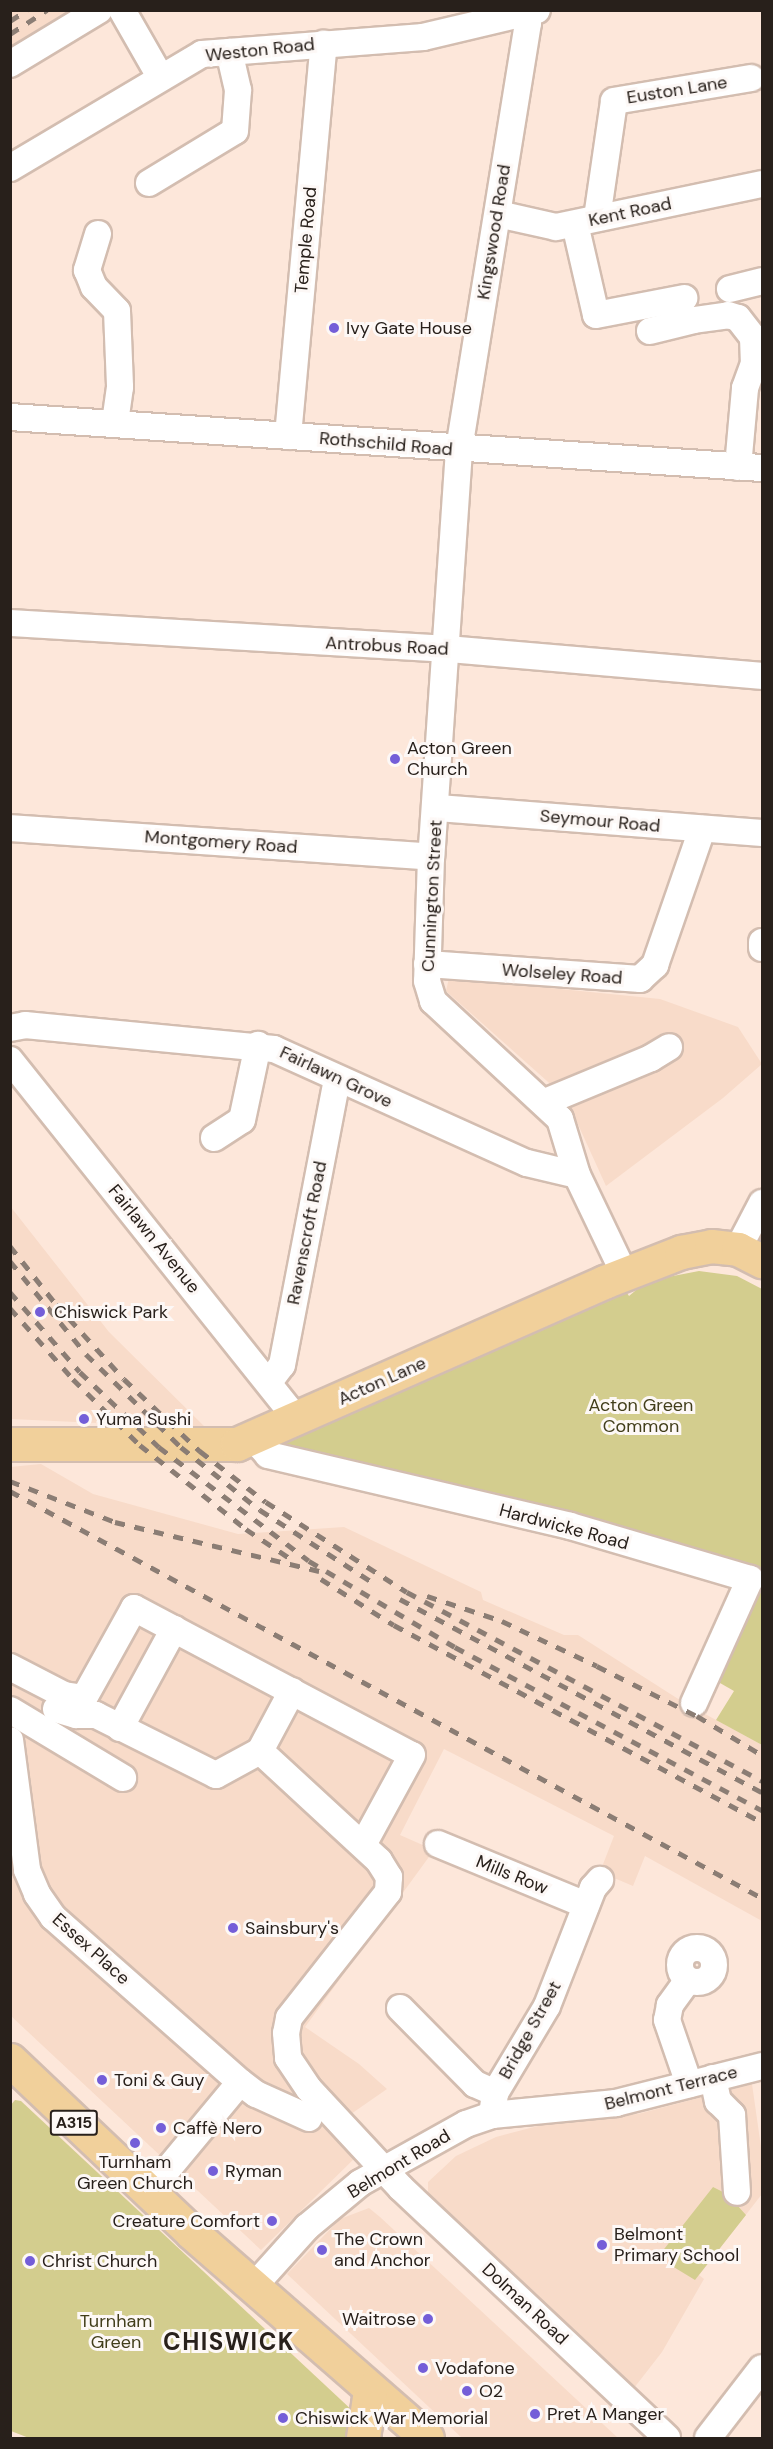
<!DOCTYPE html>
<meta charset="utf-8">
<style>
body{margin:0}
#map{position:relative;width:773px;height:2449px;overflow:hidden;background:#fde7da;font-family:"DM Sans",sans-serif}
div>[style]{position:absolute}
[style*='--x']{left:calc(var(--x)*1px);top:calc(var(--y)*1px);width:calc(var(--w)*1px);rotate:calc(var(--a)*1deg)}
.built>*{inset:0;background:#f8dbc9}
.green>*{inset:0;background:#d3cd8e}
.roads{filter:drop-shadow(2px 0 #d3bdb0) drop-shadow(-2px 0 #d3bdb0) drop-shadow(0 2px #d3bdb0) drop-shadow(0 -2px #d3bdb0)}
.minor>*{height:26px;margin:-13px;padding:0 13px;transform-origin:13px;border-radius:13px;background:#fff}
.minor>.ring{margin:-13px;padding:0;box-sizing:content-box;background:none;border:26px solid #fff;border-radius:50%}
.major>*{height:33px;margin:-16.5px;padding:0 16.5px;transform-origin:16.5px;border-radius:16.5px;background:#f1d09b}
.rail>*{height:4.5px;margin-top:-2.25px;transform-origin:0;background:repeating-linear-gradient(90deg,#8b7d74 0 10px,transparent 0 20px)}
.dots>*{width:16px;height:16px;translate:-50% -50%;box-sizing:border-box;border:3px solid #fdf8f6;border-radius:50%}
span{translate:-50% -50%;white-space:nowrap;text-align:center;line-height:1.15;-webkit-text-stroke:6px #fdf8f6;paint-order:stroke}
.shield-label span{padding:2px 4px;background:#fdf8f6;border:2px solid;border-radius:4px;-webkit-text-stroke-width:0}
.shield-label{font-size:16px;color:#28201b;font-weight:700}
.street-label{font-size:18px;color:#28201b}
.poi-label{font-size:18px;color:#28201b}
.left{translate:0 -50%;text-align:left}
.right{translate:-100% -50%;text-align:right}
.park-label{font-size:18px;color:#423e1b}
.district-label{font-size:24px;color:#28201b;font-weight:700;letter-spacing:1.5px}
.frame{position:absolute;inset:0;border:12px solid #28201b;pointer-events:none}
</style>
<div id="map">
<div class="built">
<div style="clip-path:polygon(11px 11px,85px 11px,11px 60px)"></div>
<div style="clip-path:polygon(449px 978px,660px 999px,738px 1027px,762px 1064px,723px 1098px,606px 1186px,566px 1098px,446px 991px)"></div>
<div style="clip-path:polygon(10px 1206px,109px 1332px,206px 1428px,11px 1419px)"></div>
<div style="clip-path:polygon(41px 1464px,93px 1494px,238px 1534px,344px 1527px,481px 1592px,483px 1600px,564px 1635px,578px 1635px,683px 1702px,762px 1745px,762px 1921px,645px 1856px,633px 1886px,600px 1872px,614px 1836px,444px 1749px,400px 1835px,434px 1850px,305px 2027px,359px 2064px,387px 2089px,351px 2114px,383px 2145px,357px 2156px,261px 2250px,11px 2016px,10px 1467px)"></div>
<div style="clip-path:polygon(752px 2084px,762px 2154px,762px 2194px,699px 2275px,704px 2279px,662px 2352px,634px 2388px,428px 2194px,428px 2182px,456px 2156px,496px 2137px,561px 2120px,638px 2114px)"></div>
<div style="clip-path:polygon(369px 2208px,380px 2217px,618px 2438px,462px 2438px,287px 2274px,340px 2219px)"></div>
</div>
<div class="green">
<div style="clip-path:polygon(699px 1271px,737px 1276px,762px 1289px,762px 1745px,716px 1720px,734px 1691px,713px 1679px,761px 1574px,286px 1449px,283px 1437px,625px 1290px,629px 1296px,647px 1281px)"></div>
<div style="clip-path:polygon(15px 2100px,21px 2101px,355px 2413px,357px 2438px,29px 2438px,11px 2431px,10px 2106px)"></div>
<div style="clip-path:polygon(713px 2187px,727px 2194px,746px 2215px,695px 2280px,672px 2266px,674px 2263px,661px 2253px)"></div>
</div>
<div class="roads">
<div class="minor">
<div style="--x:122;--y:10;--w:78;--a:60.2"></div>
<div style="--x:527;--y:13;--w:10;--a:84"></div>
<div style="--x:528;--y:23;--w:433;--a:99.2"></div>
<div style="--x:459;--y:450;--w:408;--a:93.9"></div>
<div style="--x:431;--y:857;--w:124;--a:91.8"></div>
<div style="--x:427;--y:981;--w:21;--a:73"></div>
<div style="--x:433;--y:1001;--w:173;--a:42.9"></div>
<div style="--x:560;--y:1119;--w:59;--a:73.1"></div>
<div style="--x:577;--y:1175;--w:109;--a:64.4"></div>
<div style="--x:10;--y:64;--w:104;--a:-31.2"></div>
<div style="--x:10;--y:168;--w:223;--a:-30.7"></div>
<div style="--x:202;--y:54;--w:222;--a:-4.4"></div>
<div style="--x:423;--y:37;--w:117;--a:-13.3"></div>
<div style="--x:149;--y:183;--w:100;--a:-31.2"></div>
<div style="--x:235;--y:131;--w:41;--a:-85.8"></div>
<div style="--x:238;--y:90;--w:39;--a:-103"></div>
<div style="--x:498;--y:214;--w:59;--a:12.6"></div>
<div style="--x:556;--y:227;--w:210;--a:-11.8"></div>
<div style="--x:597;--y:218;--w:118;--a:-81.7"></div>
<div style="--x:614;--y:101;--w:139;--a:-9.5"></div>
<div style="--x:575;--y:224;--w:93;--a:77"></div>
<div style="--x:596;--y:315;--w:90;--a:-10.9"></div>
<div style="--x:98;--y:234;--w:38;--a:107"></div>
<div style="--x:87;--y:270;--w:18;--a:68"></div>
<div style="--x:94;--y:287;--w:33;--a:46"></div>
<div style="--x:117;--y:311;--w:76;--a:87.7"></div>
<div style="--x:120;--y:387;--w:37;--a:98"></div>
<div style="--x:730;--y:289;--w:33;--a:-14"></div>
<div style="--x:650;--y:331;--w:45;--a:-14"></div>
<div style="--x:694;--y:320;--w:34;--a:-8"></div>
<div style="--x:728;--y:315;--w:10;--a:17"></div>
<div style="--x:738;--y:318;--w:24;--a:52"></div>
<div style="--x:753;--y:337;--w:26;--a:88"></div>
<div style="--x:10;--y:417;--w:754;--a:3.88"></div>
<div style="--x:288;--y:436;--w:394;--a:-84.8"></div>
<div style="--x:738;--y:467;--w:79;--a:-84.9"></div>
<div style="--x:745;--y:388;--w:27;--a:-70"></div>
<div style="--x:754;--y:363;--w:11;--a:-41"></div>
<div style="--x:10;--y:623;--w:439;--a:3.4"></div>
<div style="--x:448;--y:649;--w:315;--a:4.9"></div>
<div style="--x:438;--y:808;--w:325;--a:4.4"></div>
<div style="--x:10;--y:828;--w:422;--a:3.9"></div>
<div style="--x:762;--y:942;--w:6;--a:90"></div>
<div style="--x:427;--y:964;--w:214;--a:4"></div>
<div style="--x:640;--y:979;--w:21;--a:-43"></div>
<div style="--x:655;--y:965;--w:144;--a:-70.9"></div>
<div style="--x:10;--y:1028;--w:15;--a:-11"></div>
<div style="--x:25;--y:1025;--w:250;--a:5.5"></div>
<div style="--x:274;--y:1049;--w:277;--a:24.3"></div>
<div style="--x:527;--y:1163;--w:51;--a:13.5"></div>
<div style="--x:10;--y:1060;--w:460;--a:51.4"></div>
<div style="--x:545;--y:1102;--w:115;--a:-22.5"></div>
<div style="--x:651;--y:1058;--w:21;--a:-31"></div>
<div style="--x:214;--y:1138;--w:33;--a:-33"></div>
<div style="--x:242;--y:1120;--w:77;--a:-78"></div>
<div style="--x:738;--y:1249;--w:52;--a:-62.4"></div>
<div style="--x:269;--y:1382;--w:21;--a:-53"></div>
<div style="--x:282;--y:1365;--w:291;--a:-79.1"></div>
<div style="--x:252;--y:1437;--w:24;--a:48"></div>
<div style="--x:268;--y:1455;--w:310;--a:13.2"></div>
<div style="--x:570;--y:1526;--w:188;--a:16.4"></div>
<div style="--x:750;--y:1579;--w:136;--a:114.3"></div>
<div style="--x:10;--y:1667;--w:61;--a:27.4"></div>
<div style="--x:64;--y:1695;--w:20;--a:9"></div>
<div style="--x:84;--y:1698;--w:103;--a:-60.9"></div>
<div style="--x:134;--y:1608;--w:314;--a:27.9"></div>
<div style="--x:412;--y:1755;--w:102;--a:118.6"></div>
<div style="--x:56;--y:1709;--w:21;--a:17"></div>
<div style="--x:76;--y:1715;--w:20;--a:0"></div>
<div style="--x:96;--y:1715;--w:134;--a:26.6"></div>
<div style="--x:216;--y:1775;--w:50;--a:-28.6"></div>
<div style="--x:260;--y:1751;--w:68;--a:-61.9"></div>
<div style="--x:10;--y:1710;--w:132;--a:31"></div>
<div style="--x:120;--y:1728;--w:113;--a:-61.4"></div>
<div style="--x:10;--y:1740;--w:131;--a:82.5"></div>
<div style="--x:27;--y:1870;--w:26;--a:67"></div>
<div style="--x:37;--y:1894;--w:28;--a:55"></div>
<div style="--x:53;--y:1917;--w:249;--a:41.4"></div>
<div style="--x:240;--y:2082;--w:20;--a:37"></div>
<div style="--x:256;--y:2094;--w:58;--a:24.4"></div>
<div style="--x:260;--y:1751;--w:162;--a:42.7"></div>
<div style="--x:379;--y:1861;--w:19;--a:58"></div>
<div style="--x:389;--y:1877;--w:15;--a:94"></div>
<div style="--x:388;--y:1892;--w:160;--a:128.2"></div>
<div style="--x:289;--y:2018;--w:15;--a:101"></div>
<div style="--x:286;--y:2033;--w:25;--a:85"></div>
<div style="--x:288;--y:2058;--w:37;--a:56"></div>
<div style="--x:309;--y:2089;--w:135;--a:47.1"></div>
<div style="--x:401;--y:2188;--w:365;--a:43.2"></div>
<div style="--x:438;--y:1844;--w:160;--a:22.4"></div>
<div class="ring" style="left:680px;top:1948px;width:8px;height:8px"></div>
<div style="--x:688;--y:1980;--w:31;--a:126"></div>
<div style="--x:670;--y:2005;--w:15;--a:101"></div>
<div style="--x:667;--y:2020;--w:68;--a:71"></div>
<div style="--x:400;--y:2008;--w:107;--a:45.4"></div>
<div style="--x:475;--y:2084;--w:22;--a:24"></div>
<div style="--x:713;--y:2078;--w:24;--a:78"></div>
<div style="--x:718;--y:2101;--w:20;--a:45"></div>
<div style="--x:732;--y:2115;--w:77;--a:86.3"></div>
<div style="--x:492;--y:2115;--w:22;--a:-82"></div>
<div style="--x:495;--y:2093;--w:101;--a:-59.1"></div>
<div style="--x:547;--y:2006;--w:127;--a:-68.7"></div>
<div style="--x:593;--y:1888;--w:11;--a:-49"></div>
<div style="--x:148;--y:2193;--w:144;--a:-50.3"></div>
<div style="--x:253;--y:2287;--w:81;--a:-48"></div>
<div style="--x:307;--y:2227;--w:69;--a:-39.7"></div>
<div style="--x:360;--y:2183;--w:121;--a:-29.1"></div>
<div style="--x:466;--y:2124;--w:28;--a:-19"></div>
<div style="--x:492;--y:2115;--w:125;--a:-5.5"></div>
<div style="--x:616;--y:2103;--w:151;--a:-14.2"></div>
<div style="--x:708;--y:2438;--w:88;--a:-52.4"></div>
</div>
<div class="major">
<div style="--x:10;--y:1444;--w:227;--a:0"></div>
<div style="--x:237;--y:1444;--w:401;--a:-23.8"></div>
<div style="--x:604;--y:1282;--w:83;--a:-21.3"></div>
<div style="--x:681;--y:1252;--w:31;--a:-11"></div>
<div style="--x:711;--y:1246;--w:27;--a:6"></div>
<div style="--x:738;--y:1249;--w:27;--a:27"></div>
<div style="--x:10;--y:2060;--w:250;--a:43.5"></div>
<div style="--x:191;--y:2232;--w:313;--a:41.1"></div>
<div style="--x:363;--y:2438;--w:49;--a:-81.7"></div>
</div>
</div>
<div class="rail">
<div style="--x:10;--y:21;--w:20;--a:-33"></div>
<div style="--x:10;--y:34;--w:44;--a:-33"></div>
<div style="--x:10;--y:1246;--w:74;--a:51.6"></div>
<div style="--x:56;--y:1304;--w:101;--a:47.8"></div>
<div style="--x:124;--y:1379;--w:105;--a:43.5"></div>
<div style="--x:200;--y:1451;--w:83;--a:37.7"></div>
<div style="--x:266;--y:1502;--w:167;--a:32.6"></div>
<div style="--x:407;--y:1592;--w:402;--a:28"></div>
<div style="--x:10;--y:1261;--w:120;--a:50.7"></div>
<div style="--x:86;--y:1354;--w:133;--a:44.4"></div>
<div style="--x:181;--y:1447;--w:101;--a:38.6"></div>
<div style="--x:260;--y:1510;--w:139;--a:32.7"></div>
<div style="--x:10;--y:1292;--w:106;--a:48.8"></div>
<div style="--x:80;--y:1372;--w:109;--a:43.5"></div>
<div style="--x:159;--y:1447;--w:188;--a:37.2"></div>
<div style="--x:309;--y:1561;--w:169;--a:30.5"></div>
<div style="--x:455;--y:1647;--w:348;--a:28"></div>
<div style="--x:10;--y:1308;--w:95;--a:48.4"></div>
<div style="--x:73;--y:1379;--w:94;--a:44.6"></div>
<div style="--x:140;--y:1445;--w:135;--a:38.4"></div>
<div style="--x:246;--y:1529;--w:54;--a:33.7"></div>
<div style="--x:10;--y:1481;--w:113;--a:21.3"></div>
<div style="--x:115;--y:1522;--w:210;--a:13.5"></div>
<div style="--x:10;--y:1491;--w:855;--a:28.42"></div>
<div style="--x:321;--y:1579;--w:86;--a:32.2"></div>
<div style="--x:394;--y:1625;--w:417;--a:28.2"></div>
<div style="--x:427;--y:1596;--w:79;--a:18.4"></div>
<div style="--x:502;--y:1621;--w:105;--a:25.3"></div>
<div style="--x:597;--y:1666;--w:112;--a:26.6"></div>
<div style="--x:697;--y:1716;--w:76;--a:31"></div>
<div style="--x:400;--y:1599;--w:410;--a:28.1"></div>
</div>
<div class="dots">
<div style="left:334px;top:328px;background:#745ed8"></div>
<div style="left:395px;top:759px;background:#745ed8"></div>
<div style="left:40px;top:1312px;background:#745ed8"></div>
<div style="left:84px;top:1419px;background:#745ed8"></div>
<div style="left:233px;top:1928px;background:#745ed8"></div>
<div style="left:102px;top:2080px;background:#745ed8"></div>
<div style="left:161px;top:2128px;background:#745ed8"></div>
<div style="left:135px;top:2143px;background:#745ed8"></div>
<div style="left:213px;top:2171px;background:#745ed8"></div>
<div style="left:272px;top:2221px;background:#745ed8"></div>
<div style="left:602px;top:2245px;background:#745ed8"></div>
<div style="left:322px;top:2250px;background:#745ed8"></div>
<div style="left:30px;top:2261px;background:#745ed8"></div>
<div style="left:428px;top:2319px;background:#745ed8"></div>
<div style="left:423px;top:2368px;background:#745ed8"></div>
<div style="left:467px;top:2391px;background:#745ed8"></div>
<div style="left:535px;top:2414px;background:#745ed8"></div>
<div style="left:283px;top:2418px;background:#745ed8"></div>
</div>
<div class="shield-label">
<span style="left:74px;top:2123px">A315</span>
</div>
<div class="street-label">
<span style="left:260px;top:50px;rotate:-6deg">Weston Road</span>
<span style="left:677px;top:90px;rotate:-9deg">Euston Lane</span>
<span style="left:630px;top:212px;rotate:-12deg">Kent Road</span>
<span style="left:494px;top:232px;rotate:-81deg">Kingswood Road</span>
<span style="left:306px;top:240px;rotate:-85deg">Temple Road</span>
<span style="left:386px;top:444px;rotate:5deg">Rothschild Road</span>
<span style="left:387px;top:646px;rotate:3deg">Antrobus Road</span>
<span style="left:600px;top:821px;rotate:5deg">Seymour Road</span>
<span style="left:221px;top:842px;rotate:4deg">Montgomery Road</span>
<span style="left:432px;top:896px;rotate:-87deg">Cunnington Street</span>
<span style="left:562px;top:974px;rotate:4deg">Wolseley Road</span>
<span style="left:336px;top:1077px;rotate:25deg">Fairlawn Grove</span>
<span style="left:307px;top:1233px;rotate:-79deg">Ravenscroft Road</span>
<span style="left:154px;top:1239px;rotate:51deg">Fairlawn Avenue</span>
<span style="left:382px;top:1381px;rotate:-24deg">Acton Lane</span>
<span style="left:564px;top:1527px;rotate:15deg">Hardwicke Road</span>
<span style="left:512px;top:1875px;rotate:22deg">Mills Row</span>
<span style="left:91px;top:1949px;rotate:42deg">Essex Place</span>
<span style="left:530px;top:2030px;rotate:-61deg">Bridge Street</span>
<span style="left:671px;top:2088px;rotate:-14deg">Belmont Terrace</span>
<span style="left:399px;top:2164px;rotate:-31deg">Belmont Road</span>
<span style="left:525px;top:2304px;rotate:43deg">Dolman Road</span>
</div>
<div class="poi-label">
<span class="left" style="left:346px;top:328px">Ivy Gate House</span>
<span class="left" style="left:407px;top:759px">Acton Green<br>Church</span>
<span class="left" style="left:54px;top:1312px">Chiswick Park</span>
<span class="left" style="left:96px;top:1419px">Yuma Sushi</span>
<span class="left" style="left:245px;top:1928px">Sainsbury's</span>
<span class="left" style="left:114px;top:2080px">Toni &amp; Guy</span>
<span class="left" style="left:173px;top:2128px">Caffè Nero</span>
<span style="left:135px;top:2173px">Turnham<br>Green Church</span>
<span class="left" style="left:225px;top:2171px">Ryman</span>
<span class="right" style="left:260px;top:2221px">Creature Comfort</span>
<span class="left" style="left:614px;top:2245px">Belmont<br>Primary School</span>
<span class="left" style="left:334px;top:2250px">The Crown<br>and Anchor</span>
<span class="left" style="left:42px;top:2261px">Christ Church</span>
<span class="right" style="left:416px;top:2319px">Waitrose</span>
<span class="left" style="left:435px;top:2368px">Vodafone</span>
<span class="left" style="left:479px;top:2391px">O2</span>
<span class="left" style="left:547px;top:2414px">Pret A Manger</span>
<span class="left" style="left:295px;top:2418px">Chiswick War Memorial</span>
</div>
<div class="park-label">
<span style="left:641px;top:1416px">Acton Green<br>Common</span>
<span style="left:116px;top:2332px">Turnham<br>Green</span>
</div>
<div class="district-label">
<span style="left:229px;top:2342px">CHISWICK</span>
</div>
<div class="frame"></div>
</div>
